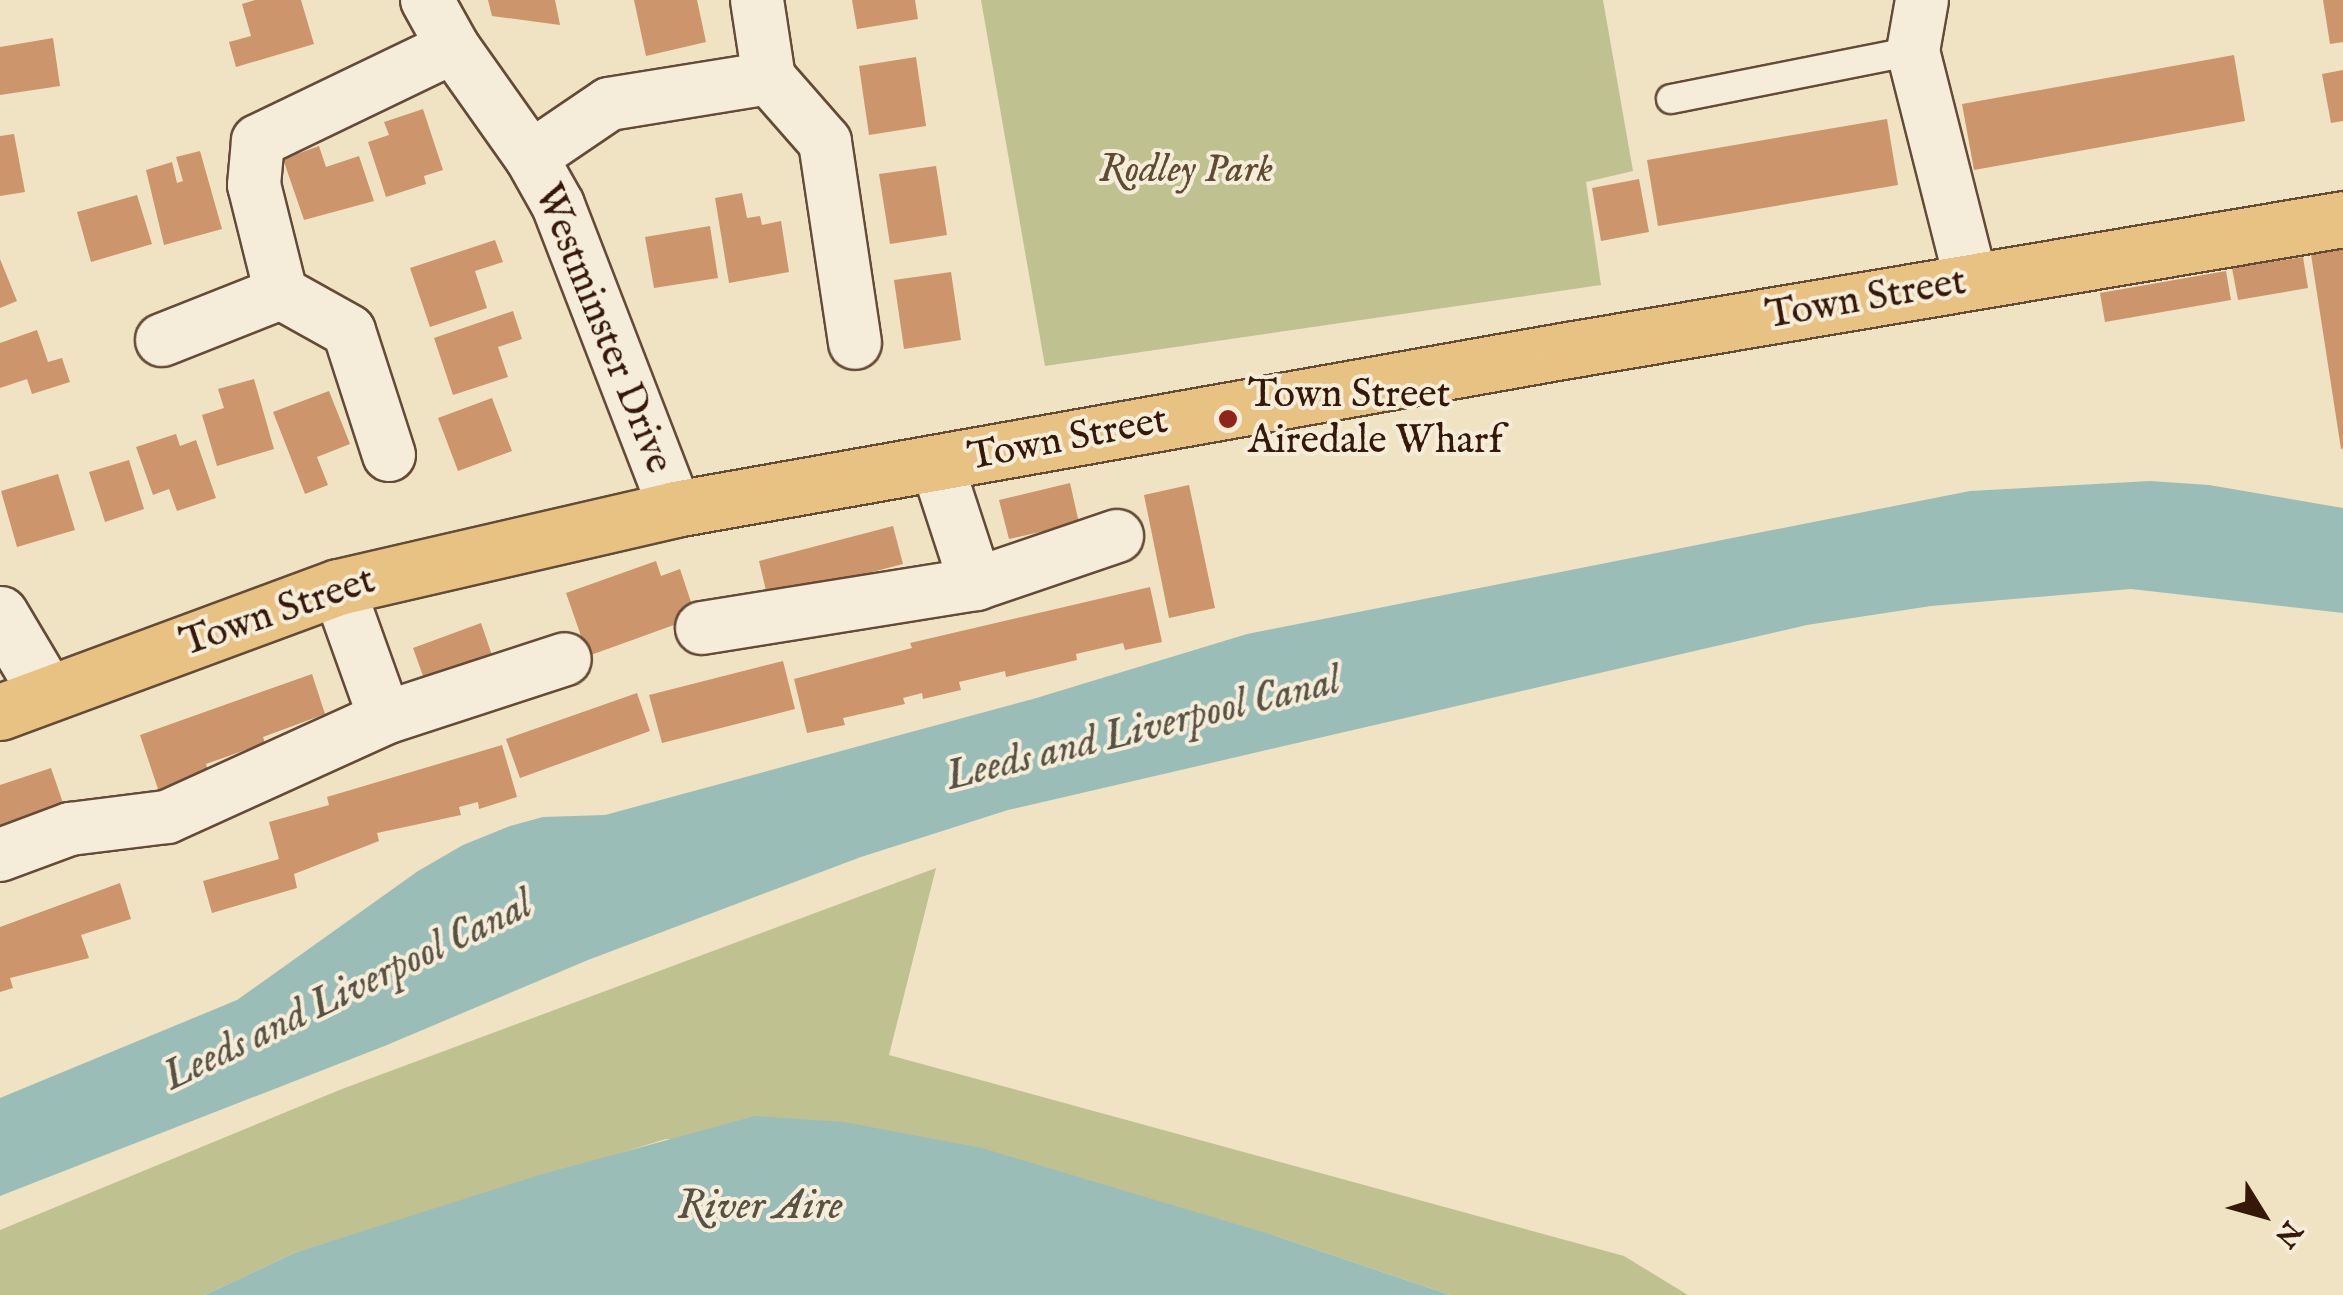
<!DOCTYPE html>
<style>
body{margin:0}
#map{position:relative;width:2343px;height:1295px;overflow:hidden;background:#efe3c4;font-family:"IM FELL English",serif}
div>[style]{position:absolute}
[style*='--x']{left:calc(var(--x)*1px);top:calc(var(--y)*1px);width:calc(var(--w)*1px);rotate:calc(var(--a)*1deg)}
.green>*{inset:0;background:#c0c190}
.water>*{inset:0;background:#9abeb7}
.building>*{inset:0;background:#cc956b}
.roads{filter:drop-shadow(2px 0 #644b37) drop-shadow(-2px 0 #644b37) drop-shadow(0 2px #644b37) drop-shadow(0 -2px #644b37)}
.service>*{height:28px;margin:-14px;padding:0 14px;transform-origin:14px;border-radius:14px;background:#f5edd9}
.minor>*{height:52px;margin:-26px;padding:0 26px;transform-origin:26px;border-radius:26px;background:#f5edd9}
.tertiary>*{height:55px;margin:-27.5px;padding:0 27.5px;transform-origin:27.5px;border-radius:27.5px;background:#f5edd9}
.primary>*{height:55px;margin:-27.5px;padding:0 27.5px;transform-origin:27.5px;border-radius:27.5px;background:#e8c282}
.dots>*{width:28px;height:28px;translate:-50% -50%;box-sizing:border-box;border:5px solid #f5edd9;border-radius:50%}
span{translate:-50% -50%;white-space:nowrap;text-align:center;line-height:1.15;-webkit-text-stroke:8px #f5edd9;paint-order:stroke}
.park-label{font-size:40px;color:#5f4b31;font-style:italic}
.street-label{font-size:40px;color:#351808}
.poi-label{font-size:40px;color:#351808}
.left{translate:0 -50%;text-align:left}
.water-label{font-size:42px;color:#585245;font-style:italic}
.north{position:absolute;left:2213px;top:1165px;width:100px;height:100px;-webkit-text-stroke:8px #f5edd9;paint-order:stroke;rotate:127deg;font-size:28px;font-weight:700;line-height:40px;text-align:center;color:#351808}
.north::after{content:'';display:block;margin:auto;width:35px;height:45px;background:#351808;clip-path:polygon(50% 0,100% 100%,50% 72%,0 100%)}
</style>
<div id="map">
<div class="green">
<div style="clip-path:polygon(981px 0,1603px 0,1633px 171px,1586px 182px,1601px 285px,1045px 366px)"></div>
<div style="clip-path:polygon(936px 868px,889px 1055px,1624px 1256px,1688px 1295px,1450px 1295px,1276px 1236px,666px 1139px,294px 1253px,205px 1295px,0 1295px,0 1230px,342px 1089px)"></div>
</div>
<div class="water">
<div style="clip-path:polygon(2150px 481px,2209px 485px,2343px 508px,2343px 613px,2131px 589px,1931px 606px,1807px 625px,1008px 810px,861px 857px,588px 960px,387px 1045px,0 1196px,0 1098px,237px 1000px,418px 871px,463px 845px,510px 826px,543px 817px,605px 815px,1033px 699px,1247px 634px,1970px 491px)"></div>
<div style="clip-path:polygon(755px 1116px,844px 1122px,982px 1148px,1276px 1236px,1450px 1295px,205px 1295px,294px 1253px,539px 1175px)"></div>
</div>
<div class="building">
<div style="clip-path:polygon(255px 0,301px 0,314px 44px,236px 67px,229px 42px,251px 36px,242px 4px)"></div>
<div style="clip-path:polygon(488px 0,555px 0,560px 25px,492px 16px)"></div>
<div style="clip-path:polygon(634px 0,697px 0,706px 42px,646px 56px)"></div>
<div style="clip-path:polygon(852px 0,915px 0,918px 19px,857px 29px)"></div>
<div style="clip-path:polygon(2323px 0,2343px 0,2343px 42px,2330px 44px)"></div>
<div style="clip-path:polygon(53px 38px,60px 86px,0 95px,0 47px)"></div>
<div style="clip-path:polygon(2234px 55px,2245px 121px,1974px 170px,1962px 104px)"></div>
<div style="clip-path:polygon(916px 57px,926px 126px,869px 135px,859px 66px)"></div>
<div style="clip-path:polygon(2343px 70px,2343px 121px,2331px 123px,2322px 74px)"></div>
<div style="clip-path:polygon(423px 109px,443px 170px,424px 176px,426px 184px,386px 197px,368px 142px,389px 135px,384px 122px)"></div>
<div style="clip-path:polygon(1887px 119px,1898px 185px,1658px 226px,1647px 160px)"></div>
<div style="clip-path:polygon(14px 134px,25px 192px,0 196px,0 136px)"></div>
<div style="clip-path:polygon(319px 146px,326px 167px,359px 156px,374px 201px,304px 220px,283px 159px)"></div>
<div style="clip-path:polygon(200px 151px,222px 229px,164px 245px,146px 170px,172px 162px,177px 183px,183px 181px,176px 157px)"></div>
<div style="clip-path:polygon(936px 166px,947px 235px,890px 244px,879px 174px)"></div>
<div style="clip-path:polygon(1639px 179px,1649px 232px,1601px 241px,1592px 188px)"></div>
<div style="clip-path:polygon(742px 193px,747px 218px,760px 216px,762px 225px,781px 221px,789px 272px,729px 283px,715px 198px)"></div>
<div style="clip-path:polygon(137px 195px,152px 244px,91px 262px,77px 212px)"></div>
<div style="clip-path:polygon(710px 226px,718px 278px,654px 288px,645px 237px)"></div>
<div style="clip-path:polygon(495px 240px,503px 262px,475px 271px,487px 308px,430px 327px,410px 268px)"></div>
<div style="clip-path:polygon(2343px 243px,2343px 448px,2341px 449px,2310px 248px)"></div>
<div style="clip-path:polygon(2303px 257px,2308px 288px,2238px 300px,2232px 268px)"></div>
<div style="clip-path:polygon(0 259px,17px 301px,0 308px)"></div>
<div style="clip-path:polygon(2226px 271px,2231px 300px,2105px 322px,2100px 293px)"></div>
<div style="clip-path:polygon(951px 272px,961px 340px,904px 349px,894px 280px)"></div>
<div style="clip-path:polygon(513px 311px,522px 339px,498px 347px,508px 377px,453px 395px,434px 338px)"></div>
<div style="clip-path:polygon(37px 330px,48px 362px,62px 358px,70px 382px,32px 394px,27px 379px,0 388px,0 343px)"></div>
<div style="clip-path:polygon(254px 379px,274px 449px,217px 466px,202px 415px,224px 408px,218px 389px)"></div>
<div style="clip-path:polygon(329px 391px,350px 444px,317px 457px,328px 485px,305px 494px,273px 412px)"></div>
<div style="clip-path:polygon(492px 398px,512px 451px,458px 471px,438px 418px)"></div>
<div style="clip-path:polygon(176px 434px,180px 446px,196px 440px,216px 498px,177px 511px,169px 489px,153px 495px,136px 447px)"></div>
<div style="clip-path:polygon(129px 460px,144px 509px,105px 522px,89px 472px)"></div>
<div style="clip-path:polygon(58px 474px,75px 530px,17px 547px,1px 491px)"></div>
<div style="clip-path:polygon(1070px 483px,1079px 523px,1009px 539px,999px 500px)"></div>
<div style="clip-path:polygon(1189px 485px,1215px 608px,1169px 618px,1144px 495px)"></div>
<div style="clip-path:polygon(893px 526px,903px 564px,768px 599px,759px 561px)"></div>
<div style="clip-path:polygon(656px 561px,661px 576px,680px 569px,696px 617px,588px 656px,566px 593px)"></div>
<div style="clip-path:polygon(1150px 587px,1162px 642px,1125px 650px,1123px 643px,1076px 654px,1077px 660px,1006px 677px,1005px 671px,959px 682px,961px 690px,923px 699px,922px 693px,903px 698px,905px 704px,843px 718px,845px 725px,807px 733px,794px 679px,912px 648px,910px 643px)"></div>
<div style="clip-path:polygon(481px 623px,494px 661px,427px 687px,413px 648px)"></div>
<div style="clip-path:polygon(783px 661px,795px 709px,662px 743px,649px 695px)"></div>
<div style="clip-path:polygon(312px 674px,325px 714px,263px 737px,265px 743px,206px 764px,211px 781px,161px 798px,140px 735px)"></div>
<div style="clip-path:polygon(637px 693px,650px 731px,520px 778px,506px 739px)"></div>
<div style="clip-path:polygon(502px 745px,517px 797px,479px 809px,478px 802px,459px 807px,461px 815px,377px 833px,379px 841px,294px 874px,297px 888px,212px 913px,203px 881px,279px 859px,269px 822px,329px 805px,327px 797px)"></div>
<div style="clip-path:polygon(51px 768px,64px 806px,0 828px,0 785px)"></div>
<div style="clip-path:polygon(120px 883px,131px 919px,81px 935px,89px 958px,10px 978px,13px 988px,0 992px,0 927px)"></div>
</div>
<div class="roads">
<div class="service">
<div style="--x:1671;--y:99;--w:247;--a:-11.2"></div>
</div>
<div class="minor">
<div style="--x:427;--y:0;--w:54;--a:61"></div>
<div style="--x:453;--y:47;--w:135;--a:54.7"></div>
<div style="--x:531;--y:157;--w:55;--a:60.6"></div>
<div style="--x:558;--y:205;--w:326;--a:68.9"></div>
<div style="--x:757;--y:0;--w:79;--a:81.3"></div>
<div style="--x:769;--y:78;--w:85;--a:48.8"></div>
<div style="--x:825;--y:142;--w:203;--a:81.5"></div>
<div style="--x:1922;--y:0;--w:52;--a:100"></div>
<div style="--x:1913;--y:51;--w:237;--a:75.8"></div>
<div style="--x:531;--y:157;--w:94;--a:-34.2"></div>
<div style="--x:609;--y:104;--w:162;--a:-9.2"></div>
<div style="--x:162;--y:340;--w:128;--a:-21.6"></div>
<div style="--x:389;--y:455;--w:130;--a:-107.9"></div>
<div style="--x:349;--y:331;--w:78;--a:-150.8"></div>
<div style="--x:281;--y:293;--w:111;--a:-104"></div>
<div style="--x:254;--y:185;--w:44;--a:-84.8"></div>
<div style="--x:258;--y:141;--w:216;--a:-25.7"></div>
<div style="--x:937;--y:465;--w:125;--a:71.9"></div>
<div style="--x:338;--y:587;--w:139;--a:70.3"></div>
<div style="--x:702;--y:628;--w:278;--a:-9.1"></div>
<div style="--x:976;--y:584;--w:149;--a:-18.8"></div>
<div style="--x:0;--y:855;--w:75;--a:-20.4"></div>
<div style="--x:70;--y:829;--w:98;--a:-7.1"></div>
<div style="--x:167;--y:817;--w:239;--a:-24.4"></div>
<div style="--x:385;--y:718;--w:189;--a:-18.1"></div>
</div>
<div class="tertiary">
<div style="--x:0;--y:614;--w:92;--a:59.3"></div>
</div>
<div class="primary">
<div style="--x:0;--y:712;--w:360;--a:-20.3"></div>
<div style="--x:338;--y:587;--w:346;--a:-13"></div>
<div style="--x:675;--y:509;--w:907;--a:-10.1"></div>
<div style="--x:1568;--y:350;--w:786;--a:-9.59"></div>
</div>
</div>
<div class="dots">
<div style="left:1228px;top:419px;background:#8f2418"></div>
</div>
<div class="park-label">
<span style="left:1186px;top:171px">Rodley Park</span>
</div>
<div class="street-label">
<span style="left:1866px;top:300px;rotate:-10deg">Town Street</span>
<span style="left:602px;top:329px;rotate:68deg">Westminster Drive</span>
<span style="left:1068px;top:440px;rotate:-11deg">Town Street</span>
<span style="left:278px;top:613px;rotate:-19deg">Town Street</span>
</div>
<div class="poi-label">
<span class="left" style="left:1248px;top:419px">Town Street<br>Airedale Wharf</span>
</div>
<div class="water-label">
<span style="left:1143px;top:730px;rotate:-14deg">Leeds and Liverpool Canal</span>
<span style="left:348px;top:992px;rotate:-26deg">Leeds and Liverpool Canal</span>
<span style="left:760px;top:1207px">River Aire</span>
</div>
<div class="north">N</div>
</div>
